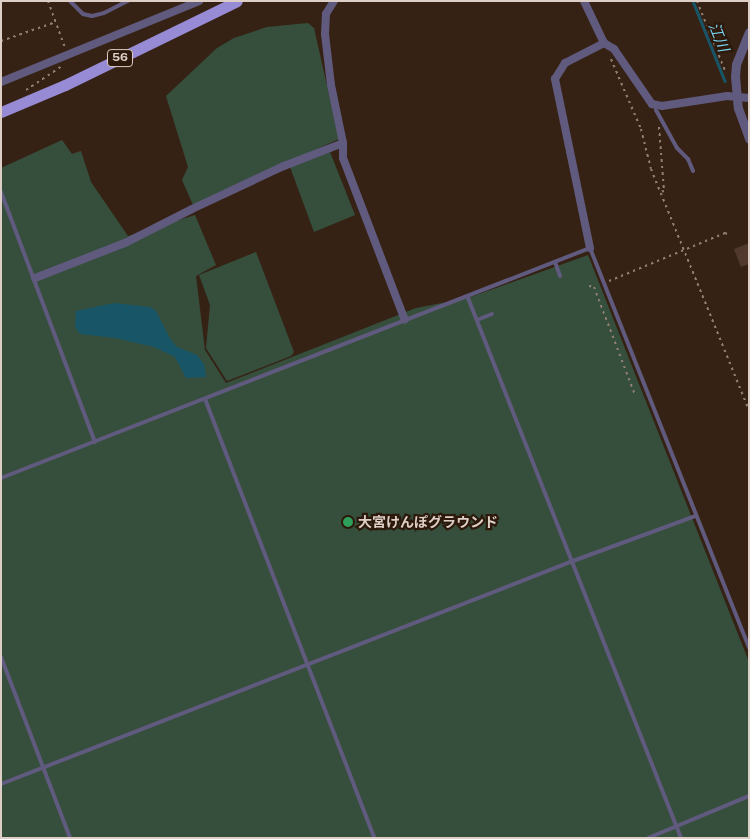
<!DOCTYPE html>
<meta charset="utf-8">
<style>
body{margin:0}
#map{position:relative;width:750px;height:839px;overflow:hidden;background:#362214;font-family:"Public Sans","Noto Sans JP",sans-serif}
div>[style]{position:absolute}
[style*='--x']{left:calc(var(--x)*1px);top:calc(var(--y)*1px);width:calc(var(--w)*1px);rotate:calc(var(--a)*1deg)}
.green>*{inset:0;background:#364f3d}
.water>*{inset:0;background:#185567}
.stream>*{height:2.5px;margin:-1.25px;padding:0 1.25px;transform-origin:1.25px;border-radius:1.25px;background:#185567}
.building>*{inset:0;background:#51392d}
.path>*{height:2px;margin-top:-1px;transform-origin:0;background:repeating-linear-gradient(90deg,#908074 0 2.5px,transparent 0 6.5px)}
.service>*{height:4px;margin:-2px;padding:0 2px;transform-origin:2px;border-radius:2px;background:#605a7e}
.minor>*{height:8px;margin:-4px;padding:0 4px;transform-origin:4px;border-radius:4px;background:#605a7e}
.tertiary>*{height:9px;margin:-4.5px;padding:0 4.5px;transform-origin:4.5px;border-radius:4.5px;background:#605a7e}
.primary>*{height:11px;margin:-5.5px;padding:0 5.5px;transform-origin:5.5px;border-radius:5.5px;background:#988bd5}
.dots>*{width:14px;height:14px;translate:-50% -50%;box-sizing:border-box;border:2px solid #2c190b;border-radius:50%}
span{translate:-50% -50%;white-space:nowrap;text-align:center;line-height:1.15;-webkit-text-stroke:4.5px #2c190b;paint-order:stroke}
.shield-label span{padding:1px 4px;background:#2c190b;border:1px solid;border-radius:4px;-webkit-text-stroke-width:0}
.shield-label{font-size:12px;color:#ddcfc6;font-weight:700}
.poi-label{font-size:14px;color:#ddcfc6;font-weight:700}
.left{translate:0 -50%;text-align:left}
.water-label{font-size:15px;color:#7ad5f4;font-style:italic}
.frame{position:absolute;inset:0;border:2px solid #ddcfc6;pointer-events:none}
</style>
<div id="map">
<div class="green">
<div style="clip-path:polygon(308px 23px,314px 28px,339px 139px,193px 205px,182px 180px,188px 167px,166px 96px,217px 48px,234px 38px,267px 27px)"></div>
<div style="clip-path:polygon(62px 140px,72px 154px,81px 151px,91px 182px,128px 236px,195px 215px,216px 265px,196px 276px,205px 350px,226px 383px,416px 308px,468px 298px,588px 255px,749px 662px,749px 838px,1px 838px,1px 168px)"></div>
<div style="clip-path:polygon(330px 152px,355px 215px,314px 232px,290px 167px)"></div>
<div style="clip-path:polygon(256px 252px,294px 352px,291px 356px,227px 381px,206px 348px,210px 305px,199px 275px)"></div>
</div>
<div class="water">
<div style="clip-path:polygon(114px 303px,150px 307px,156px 311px,171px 340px,177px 347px,197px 355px,204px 364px,206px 377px,186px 378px,175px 357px,154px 347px,115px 338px,80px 334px,75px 327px,76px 311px)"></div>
</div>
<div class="stream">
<div style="--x:693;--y:1;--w:86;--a:68.2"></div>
</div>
<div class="building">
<div style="clip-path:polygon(749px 243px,749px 264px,741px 267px,734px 249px)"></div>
</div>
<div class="path">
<div style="--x:48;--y:1;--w:50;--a:70.1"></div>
<div style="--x:697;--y:1;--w:78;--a:68.1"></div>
<div style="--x:1;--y:41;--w:58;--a:-19.1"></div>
<div style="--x:611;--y:59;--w:76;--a:66.8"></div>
<div style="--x:641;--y:129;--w:41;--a:76"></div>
<div style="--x:651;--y:169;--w:260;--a:67.9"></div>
<div style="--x:26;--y:90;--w:43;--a:-33.7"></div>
<div style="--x:659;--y:127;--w:64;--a:85.5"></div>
<div style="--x:664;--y:191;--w:4;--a:166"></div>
<div style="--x:609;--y:281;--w:126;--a:-22.5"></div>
<div style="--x:725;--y:233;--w:5;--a:22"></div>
<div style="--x:589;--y:286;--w:5;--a:11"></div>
<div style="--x:594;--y:287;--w:116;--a:69.2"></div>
</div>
<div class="service">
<div style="--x:70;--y:1;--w:18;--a:45"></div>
<div style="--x:83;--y:14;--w:9;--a:13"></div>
<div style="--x:92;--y:16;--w:12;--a:-14"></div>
<div style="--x:104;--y:13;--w:27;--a:-27"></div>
<div style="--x:656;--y:105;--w:5;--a:90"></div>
<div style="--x:656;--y:110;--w:43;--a:61.1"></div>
<div style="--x:677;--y:148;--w:16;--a:45"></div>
<div style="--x:688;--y:159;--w:13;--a:67"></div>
<div style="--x:1;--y:192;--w:267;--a:69.4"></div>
<div style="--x:555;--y:262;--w:15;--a:70"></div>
<div style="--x:468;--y:298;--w:580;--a:68.47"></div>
<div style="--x:477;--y:320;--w:16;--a:-22"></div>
<div style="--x:205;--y:399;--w:470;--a:68.9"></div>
<div style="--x:1;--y:478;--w:632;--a:-21.33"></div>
<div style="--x:590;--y:248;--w:430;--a:68.3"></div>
<div style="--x:1;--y:657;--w:194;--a:69.1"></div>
<div style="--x:1;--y:784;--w:614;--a:-21.3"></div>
<div style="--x:573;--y:561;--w:130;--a:-20.2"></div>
<div style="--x:648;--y:838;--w:109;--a:-22.6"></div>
</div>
<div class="minor">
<div style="--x:334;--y:1;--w:15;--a:122"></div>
<div style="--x:326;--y:14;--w:20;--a:93"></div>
<div style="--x:325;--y:34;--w:51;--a:83.3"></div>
<div style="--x:331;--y:85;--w:59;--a:78.3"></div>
<div style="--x:343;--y:143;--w:15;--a:90"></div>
<div style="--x:343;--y:158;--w:173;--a:69.1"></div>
<div style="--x:584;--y:1;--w:47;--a:64.5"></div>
<div style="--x:604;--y:43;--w:12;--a:31"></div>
<div style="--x:614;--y:49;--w:67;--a:55.4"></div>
<div style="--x:652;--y:104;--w:10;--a:11"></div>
<div style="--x:662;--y:106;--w:66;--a:-8.7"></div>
<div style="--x:727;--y:96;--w:22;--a:5"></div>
<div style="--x:1;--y:82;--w:214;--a:-22.2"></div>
<div style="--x:590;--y:248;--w:173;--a:-101.7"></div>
<div style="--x:555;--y:79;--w:19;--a:-58"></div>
<div style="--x:565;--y:63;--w:44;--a:-27.1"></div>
<div style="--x:35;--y:278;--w:97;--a:-21.3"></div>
<div style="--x:125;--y:243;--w:75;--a:-26.9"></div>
<div style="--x:192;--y:209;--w:102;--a:-25.1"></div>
<div style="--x:284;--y:166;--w:63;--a:-21.3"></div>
</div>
<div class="tertiary">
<div style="--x:749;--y:32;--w:35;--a:112"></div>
<div style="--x:736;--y:65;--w:11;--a:95"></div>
<div style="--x:735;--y:76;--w:32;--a:85"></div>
<div style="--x:738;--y:108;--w:33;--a:70"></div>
</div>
<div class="primary">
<div style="--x:1;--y:112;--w:69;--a:-22.9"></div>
<div style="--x:65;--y:85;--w:191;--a:-26"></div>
</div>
<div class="dots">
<div style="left:348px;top:522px;background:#2e9e5b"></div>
</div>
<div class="shield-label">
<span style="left:120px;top:58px">56</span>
</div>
<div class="poi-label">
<span class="left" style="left:358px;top:522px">大宮けんぽグラウンド</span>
</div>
<div class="water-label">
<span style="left:719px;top:37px;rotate:68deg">江川</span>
</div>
<div class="frame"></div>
</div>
